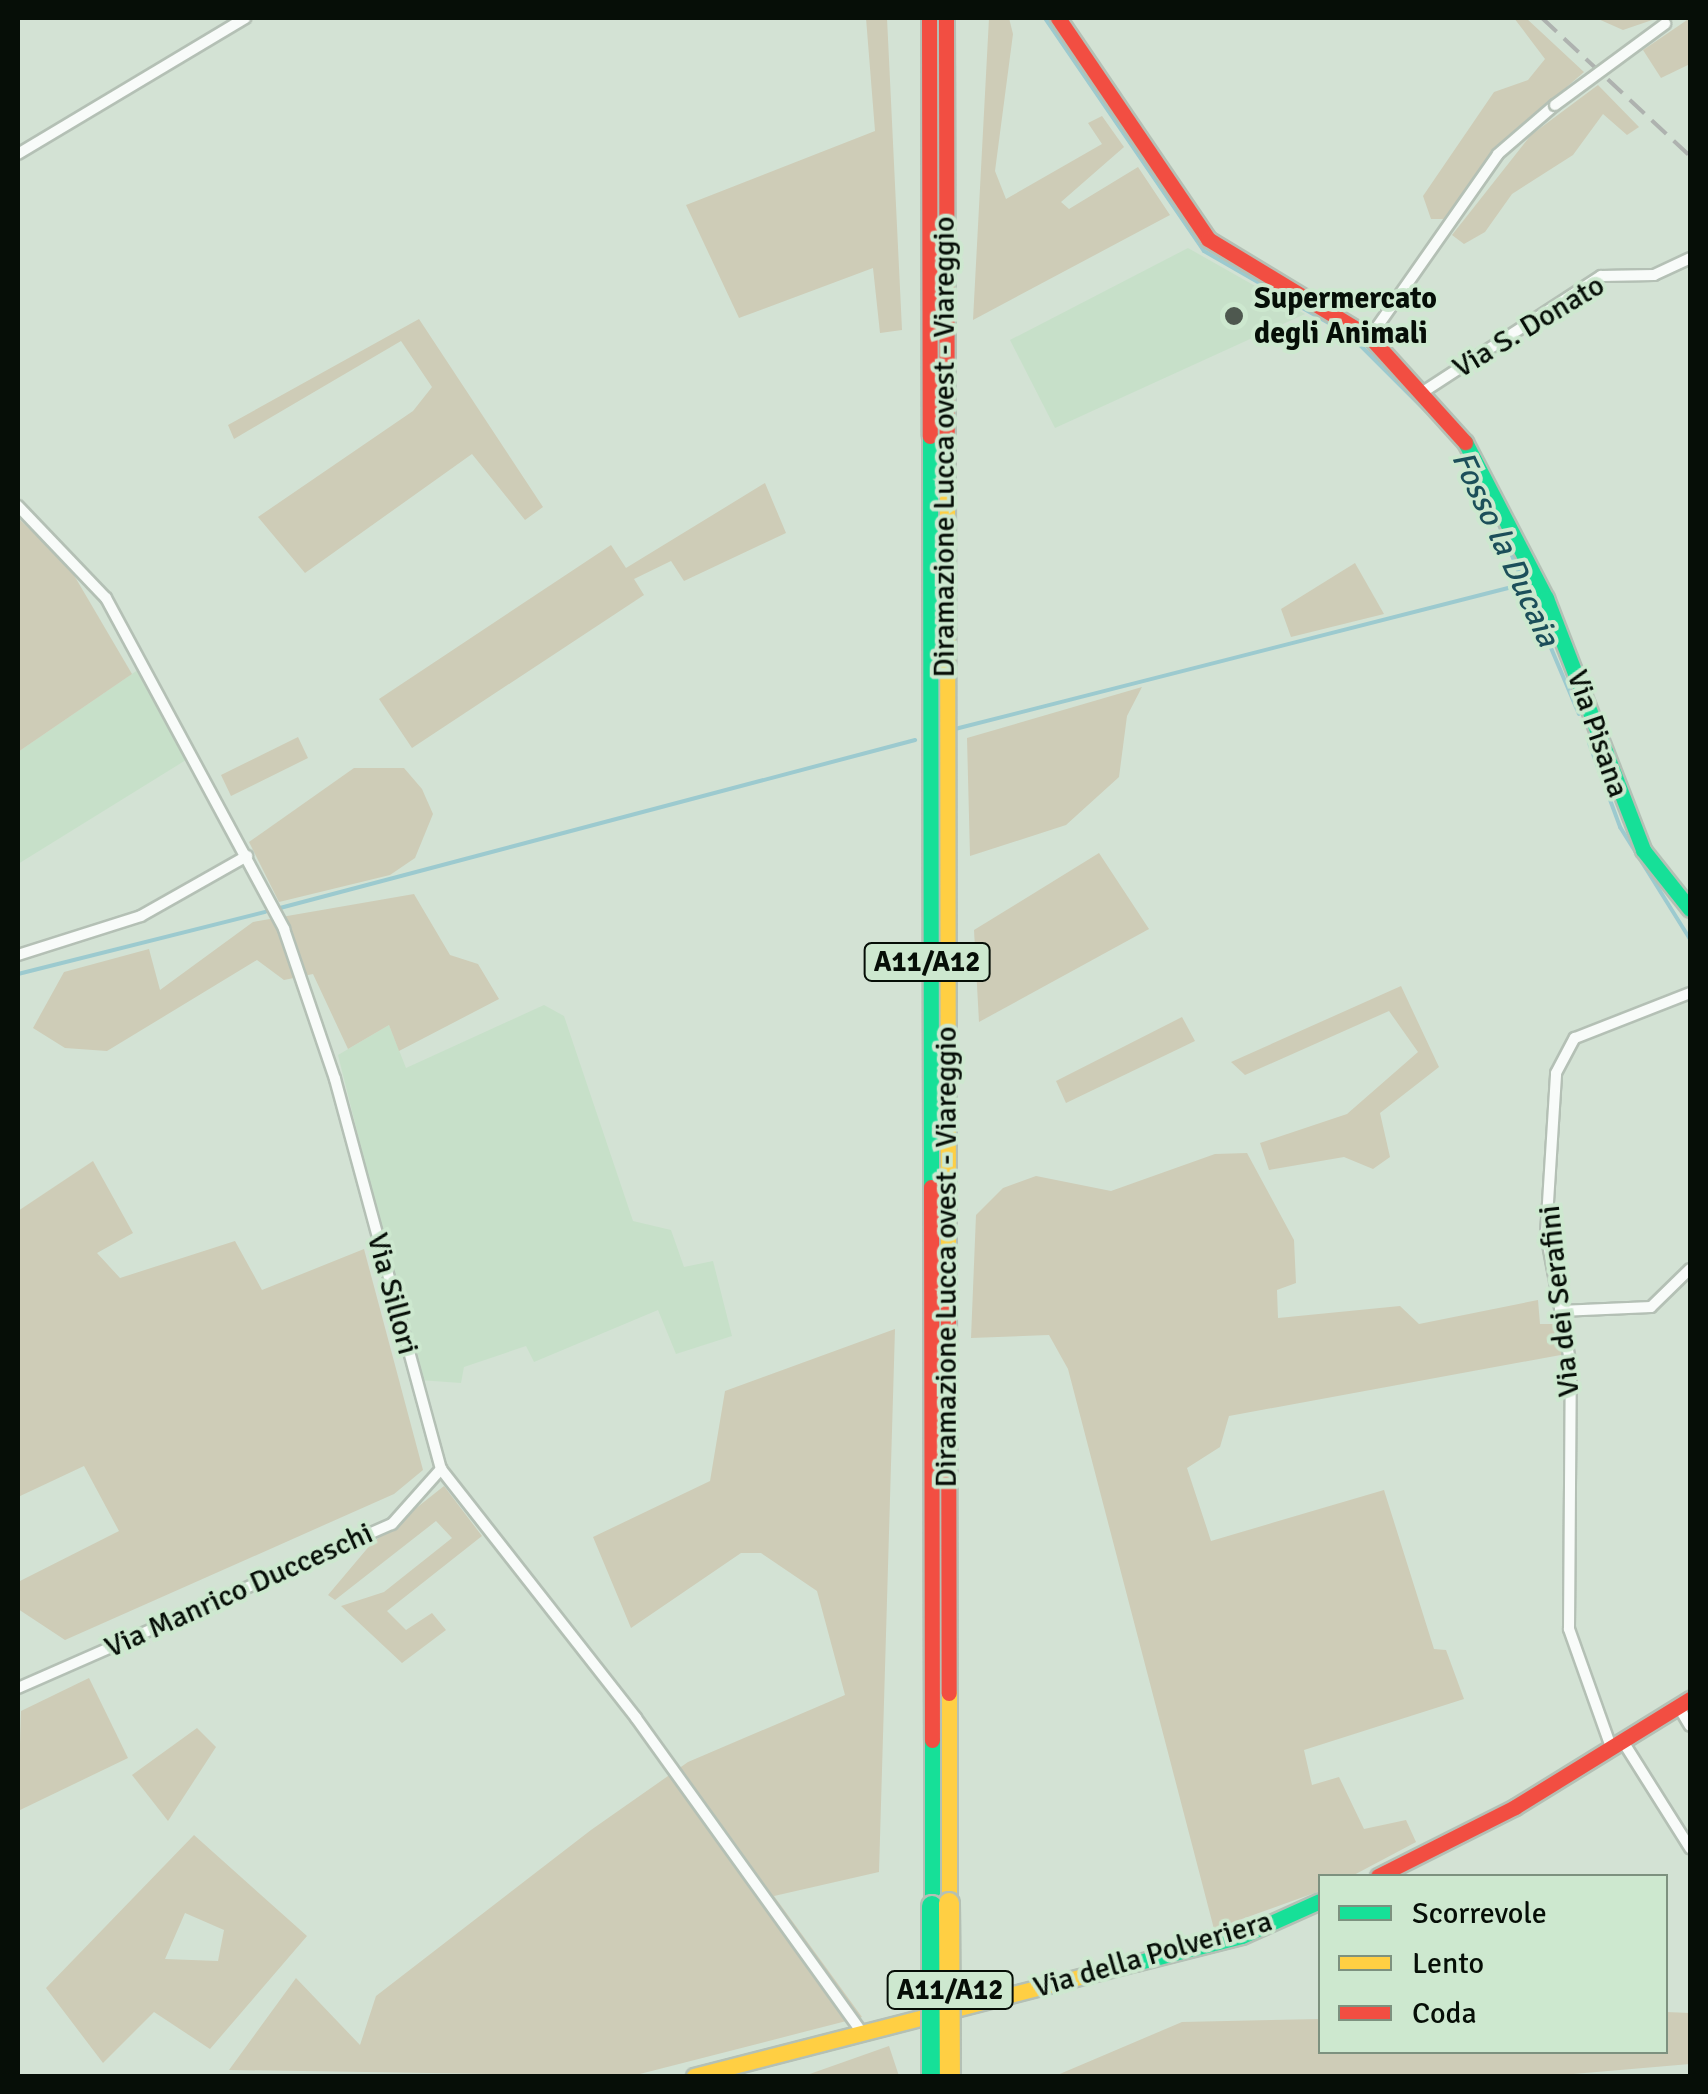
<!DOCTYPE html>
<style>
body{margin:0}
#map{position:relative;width:1708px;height:2094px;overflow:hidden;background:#d3e2d4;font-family:Signika,sans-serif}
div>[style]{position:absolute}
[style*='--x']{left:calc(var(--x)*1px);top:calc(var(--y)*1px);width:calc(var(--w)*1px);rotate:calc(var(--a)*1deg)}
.built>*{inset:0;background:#c7e0c9}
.green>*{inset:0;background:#ceccb7}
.stream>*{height:4px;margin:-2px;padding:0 2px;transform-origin:2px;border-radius:2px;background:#9ccacf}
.roads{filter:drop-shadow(2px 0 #b4c0b5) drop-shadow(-2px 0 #b4c0b5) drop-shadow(0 2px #b4c0b5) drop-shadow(0 -2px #b4c0b5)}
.street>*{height:10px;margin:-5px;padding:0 5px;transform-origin:5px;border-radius:5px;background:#f8fbf9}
.fast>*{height:15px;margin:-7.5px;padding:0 7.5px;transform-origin:7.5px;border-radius:7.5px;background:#16e098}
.slow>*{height:15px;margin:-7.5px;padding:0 7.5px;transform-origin:7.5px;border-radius:7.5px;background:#ffcf43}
.jam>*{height:15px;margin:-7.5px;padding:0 7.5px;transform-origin:7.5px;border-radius:7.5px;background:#f24e42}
.rail>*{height:4px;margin-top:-2px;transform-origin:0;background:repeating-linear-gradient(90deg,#aeb2af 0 20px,transparent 0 30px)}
.bridges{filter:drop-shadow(2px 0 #b4c0b5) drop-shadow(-2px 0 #b4c0b5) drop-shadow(0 2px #b4c0b5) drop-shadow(0 -2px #b4c0b5)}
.street-bridge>*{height:10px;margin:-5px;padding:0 5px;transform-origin:5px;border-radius:5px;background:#f8fbf9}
.fast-bridge>*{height:20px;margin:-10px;padding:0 10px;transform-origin:10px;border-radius:10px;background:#16e098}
.slow-bridge>*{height:20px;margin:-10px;padding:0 10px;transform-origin:10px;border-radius:10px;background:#ffcf43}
.dots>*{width:28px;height:28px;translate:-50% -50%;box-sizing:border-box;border:5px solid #cde8cf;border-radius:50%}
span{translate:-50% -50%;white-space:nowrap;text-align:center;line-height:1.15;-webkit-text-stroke:8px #cde8cf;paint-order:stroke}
.shield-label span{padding:2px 8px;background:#cde8cf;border:2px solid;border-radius:8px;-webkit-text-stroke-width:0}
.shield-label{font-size:28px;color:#060e07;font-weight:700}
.poi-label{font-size:30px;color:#060e07;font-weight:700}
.left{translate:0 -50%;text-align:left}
.street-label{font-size:30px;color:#060e07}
.water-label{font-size:32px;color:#1c4f5a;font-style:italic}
.frame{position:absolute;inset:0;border:20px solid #060e07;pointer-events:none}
.legend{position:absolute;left:1318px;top:1874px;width:350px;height:180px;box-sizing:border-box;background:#cde8cf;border:2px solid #7d917f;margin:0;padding:12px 18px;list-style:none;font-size:30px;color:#060e07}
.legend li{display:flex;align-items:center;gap:20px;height:50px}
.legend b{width:50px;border:2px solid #7d917f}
</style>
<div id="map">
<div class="built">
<div style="clip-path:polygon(1188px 248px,1305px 314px,1055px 428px,1010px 340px)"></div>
<div style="clip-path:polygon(145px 665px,194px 755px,18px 864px,18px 752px)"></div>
<div style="clip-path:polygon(544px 1005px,564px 1016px,633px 1221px,671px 1230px,684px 1267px,713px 1261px,732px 1336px,676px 1354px,658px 1310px,534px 1362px,526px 1346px,464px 1367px,461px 1383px,419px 1380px,338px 1055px,389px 1025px,406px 1068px)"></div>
</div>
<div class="green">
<div style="clip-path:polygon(866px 18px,887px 18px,902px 330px,880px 333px,873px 268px,739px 318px,686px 205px,875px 131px)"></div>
<div style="clip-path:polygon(989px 18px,1009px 18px,1013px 34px,995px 171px,1006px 199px,1102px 144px,1088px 123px,1102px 116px,1124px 147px,1061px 202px,1069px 209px,1138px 167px,1170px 215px,973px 320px)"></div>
<div style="clip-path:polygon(1514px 18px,1526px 18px,1584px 72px,1490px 154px,1444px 219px,1431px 219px,1423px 196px,1494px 92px,1528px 80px,1545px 59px)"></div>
<div style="clip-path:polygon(1596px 18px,1658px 18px,1623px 30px)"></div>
<div style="clip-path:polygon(1690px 18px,1690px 64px,1661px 78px,1643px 50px)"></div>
<div style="clip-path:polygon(1598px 85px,1639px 127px,1627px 135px,1603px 114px,1573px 155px,1512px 194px,1485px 232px,1464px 244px,1452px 235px,1531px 135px)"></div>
<div style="clip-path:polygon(419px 319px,543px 507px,525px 520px,472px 454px,305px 573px,258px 517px,413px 411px,432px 387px,401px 341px,234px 439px,228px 425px)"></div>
<div style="clip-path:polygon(765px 483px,786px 533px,684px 581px,671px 561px,634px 579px,644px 595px,412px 748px,379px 699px,611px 545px,626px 568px)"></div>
<div style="clip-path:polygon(18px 518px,68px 565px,132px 674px,18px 752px)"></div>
<div style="clip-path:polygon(1355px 563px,1384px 614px,1291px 637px,1281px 609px)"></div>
<div style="clip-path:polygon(1142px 687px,1127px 716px,1119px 777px,1066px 825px,970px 856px,967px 738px)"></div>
<div style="clip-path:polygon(298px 737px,308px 758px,231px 796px,221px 775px)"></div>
<div style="clip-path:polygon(354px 768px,404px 768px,422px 789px,433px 814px,415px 858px,390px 875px,279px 902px,249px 842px)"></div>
<div style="clip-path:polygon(1099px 853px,1149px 929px,979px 1022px,974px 930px)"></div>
<div style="clip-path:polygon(414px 894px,450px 955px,478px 964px,499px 999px,399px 1051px,389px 1025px,348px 1049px,313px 974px,284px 980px,257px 960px,107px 1051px,65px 1048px,33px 1028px,64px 972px,149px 949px,160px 990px,253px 922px)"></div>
<div style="clip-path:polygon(1401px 986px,1439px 1067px,1380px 1113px,1390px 1157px,1373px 1169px,1344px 1157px,1269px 1170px,1260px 1143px,1347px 1114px,1418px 1052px,1389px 1011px,1245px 1075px,1231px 1062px)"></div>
<div style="clip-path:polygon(1182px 1017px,1195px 1041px,1066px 1103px,1056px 1081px)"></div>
<div style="clip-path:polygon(1247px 1153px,1294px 1240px,1296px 1283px,1277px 1290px,1278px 1318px,1400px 1306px,1419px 1324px,1538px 1300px,1540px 1324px,1560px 1324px,1566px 1354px,1229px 1416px,1220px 1447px,1187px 1468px,1211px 1541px,1384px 1490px,1434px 1649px,1446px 1650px,1464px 1699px,1304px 1750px,1312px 1785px,1339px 1777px,1364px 1829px,1406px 1820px,1416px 1842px,1352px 1876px,1320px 1876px,1320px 1891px,1214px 1929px,1068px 1369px,1049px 1335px,971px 1338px,976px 1215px,1003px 1188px,1036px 1176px,1111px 1191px,1215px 1154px)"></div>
<div style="clip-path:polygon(93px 1161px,133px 1233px,97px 1253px,120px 1278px,235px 1241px,262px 1290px,364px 1249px,423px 1470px,394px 1494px,65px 1640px,18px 1609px,18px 1582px,119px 1531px,84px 1466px,18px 1497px,18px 1211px)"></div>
<div style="clip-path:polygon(895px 1329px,879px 1872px,774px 1896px,862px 2017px,632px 2076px,229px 2070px,296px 1978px,360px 2045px,376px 1996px,591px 1830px,688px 1762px,845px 1695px,817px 1591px,761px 1553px,741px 1553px,631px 1628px,593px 1537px,710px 1481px,725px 1391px)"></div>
<div style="clip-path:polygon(444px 1486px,482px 1536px,387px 1611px,406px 1630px,432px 1613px,446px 1630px,402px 1663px,341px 1606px,384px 1592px,452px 1538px,436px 1521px,335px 1600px,328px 1595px,371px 1544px)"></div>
<div style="clip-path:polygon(89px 1678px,128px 1758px,18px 1811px,21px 1711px)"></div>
<div style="clip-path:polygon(197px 1728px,216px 1747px,168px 1821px,132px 1775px)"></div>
<div style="clip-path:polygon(evenodd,194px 1835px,307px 1936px,210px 2049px,154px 2012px,103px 2063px,46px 1988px,194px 1835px,185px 1913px,224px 1930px,218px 1961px,165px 1959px,185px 1913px)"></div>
<div style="clip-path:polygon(1666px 2012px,1690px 2013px,1690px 2064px,1550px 2076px,1055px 2076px,1182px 2022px,1320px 2019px,1320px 2052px,1666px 2052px)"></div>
<div style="clip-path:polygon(889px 2046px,899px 2076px,804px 2076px)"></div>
</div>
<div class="stream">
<div style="--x:1045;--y:18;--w:282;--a:55.7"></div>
<div style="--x:1204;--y:251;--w:170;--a:30"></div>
<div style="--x:1351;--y:336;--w:151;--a:45"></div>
<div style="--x:1494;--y:513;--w:218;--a:67.1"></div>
<div style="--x:955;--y:729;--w:587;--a:-14.3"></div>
<div style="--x:1589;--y:743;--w:90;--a:69.7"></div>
<div style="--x:1620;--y:827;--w:132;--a:58"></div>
<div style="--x:280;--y:908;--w:657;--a:-14.82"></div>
<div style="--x:18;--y:974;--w:255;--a:-14.1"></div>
</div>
<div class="roads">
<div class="street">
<div style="--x:18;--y:154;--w:265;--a:-30.9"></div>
<div style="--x:1370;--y:337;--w:223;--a:-55"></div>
<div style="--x:1498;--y:154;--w:75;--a:-40.7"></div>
<div style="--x:1426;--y:390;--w:209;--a:-33.1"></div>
<div style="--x:1601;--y:276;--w:53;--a:-1.1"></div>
<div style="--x:1654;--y:275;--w:40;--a:-25"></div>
<div style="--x:18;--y:506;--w:127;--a:46.3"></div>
<div style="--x:106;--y:598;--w:376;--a:61.7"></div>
<div style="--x:284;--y:929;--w:158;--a:71.2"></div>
<div style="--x:335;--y:1079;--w:404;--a:74.8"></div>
<div style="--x:441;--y:1469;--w:316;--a:51.9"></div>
<div style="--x:636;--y:1718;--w:388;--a:54.3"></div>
<div style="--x:18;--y:955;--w:129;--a:-17.6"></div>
<div style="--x:141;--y:916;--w:122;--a:-29.5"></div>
<div style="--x:1560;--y:1311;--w:91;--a:-2.5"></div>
<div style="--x:1651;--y:1307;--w:54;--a:-44.3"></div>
<div style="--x:18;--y:1688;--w:408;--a:-23.7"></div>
<div style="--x:392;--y:1524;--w:74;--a:-48.3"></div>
<div style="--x:1678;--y:1706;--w:23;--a:59"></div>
<div style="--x:1622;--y:1740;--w:128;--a:57.8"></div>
<div style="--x:1611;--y:1747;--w:125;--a:-109.6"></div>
<div style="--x:1569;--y:1629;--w:263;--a:-89.6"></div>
<div style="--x:1571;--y:1366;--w:134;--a:-100.7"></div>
<div style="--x:1546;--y:1234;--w:161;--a:-86.4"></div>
<div style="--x:1556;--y:1073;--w:40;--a:-62"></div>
<div style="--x:1575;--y:1038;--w:123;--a:-21.4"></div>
</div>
<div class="fast">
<div style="--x:930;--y:436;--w:751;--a:89.92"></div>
<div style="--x:1465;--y:442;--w:176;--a:62.6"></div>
<div style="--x:1546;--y:598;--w:270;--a:68.9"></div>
<div style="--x:1643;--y:850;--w:75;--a:51.5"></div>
<div style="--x:932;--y:1740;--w:166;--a:90"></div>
<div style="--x:1135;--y:1963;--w:110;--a:-14.2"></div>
<div style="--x:1242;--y:1936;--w:85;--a:-24.2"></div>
</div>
<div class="slow">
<div style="--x:947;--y:479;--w:825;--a:89.93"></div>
<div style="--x:949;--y:1693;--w:210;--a:90"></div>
<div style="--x:694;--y:2076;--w:455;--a:-14.4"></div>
</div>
<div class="jam">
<div style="--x:929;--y:18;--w:418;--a:89.9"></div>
<div style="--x:946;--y:18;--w:461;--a:89.9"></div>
<div style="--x:1058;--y:18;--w:267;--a:55.8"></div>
<div style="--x:1208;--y:239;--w:189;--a:31.2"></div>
<div style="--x:1370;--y:337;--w:142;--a:47.9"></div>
<div style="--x:931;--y:1187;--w:553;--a:89.9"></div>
<div style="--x:948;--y:1304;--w:389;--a:89.9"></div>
<div style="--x:1378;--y:1876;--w:153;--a:-26.7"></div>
<div style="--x:1515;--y:1807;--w:206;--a:-31.7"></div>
</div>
</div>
<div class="rail">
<div style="--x:1542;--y:18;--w:202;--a:43"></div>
</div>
<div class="bridges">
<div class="street-bridge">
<div style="--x:1555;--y:105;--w:137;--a:-36.4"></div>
</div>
<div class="fast-bridge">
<div style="--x:932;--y:1906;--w:170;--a:90"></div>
</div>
<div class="slow-bridge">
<div style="--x:949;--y:1903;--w:173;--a:89.7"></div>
</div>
</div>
<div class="dots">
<div style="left:1234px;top:316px;background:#4e584f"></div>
</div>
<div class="shield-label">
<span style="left:927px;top:962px">A11/A12</span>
<span style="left:950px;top:1990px">A11/A12</span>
</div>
<div class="poi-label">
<span class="left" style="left:1254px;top:316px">Supermercato<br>degli Animali</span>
</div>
<div class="street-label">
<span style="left:1529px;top:327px;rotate:-31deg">Via S. Donato</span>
<span style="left:945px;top:447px;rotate:-90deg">Diramazione Lucca ovest - Viareggio</span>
<span style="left:1597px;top:734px;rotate:71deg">Via Pisana</span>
<span style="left:947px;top:1257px;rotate:-90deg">Diramazione Lucca ovest - Viareggio</span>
<span style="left:392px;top:1294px;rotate:75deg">Via Sillori</span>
<span style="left:1560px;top:1301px;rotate:-96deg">Via dei Serafini</span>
<span style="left:239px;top:1591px;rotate:-24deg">Via Manrico Ducceschi</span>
<span style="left:1153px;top:1955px;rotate:-16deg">Via della Polveriera</span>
</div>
<div class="water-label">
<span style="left:1505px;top:549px;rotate:65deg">Fosso la Ducaia</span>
</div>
<div class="frame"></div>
<ul class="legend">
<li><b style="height:12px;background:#16e098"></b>Scorrevole</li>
<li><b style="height:12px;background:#ffcf43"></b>Lento</li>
<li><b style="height:12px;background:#f24e42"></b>Coda</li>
</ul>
</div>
